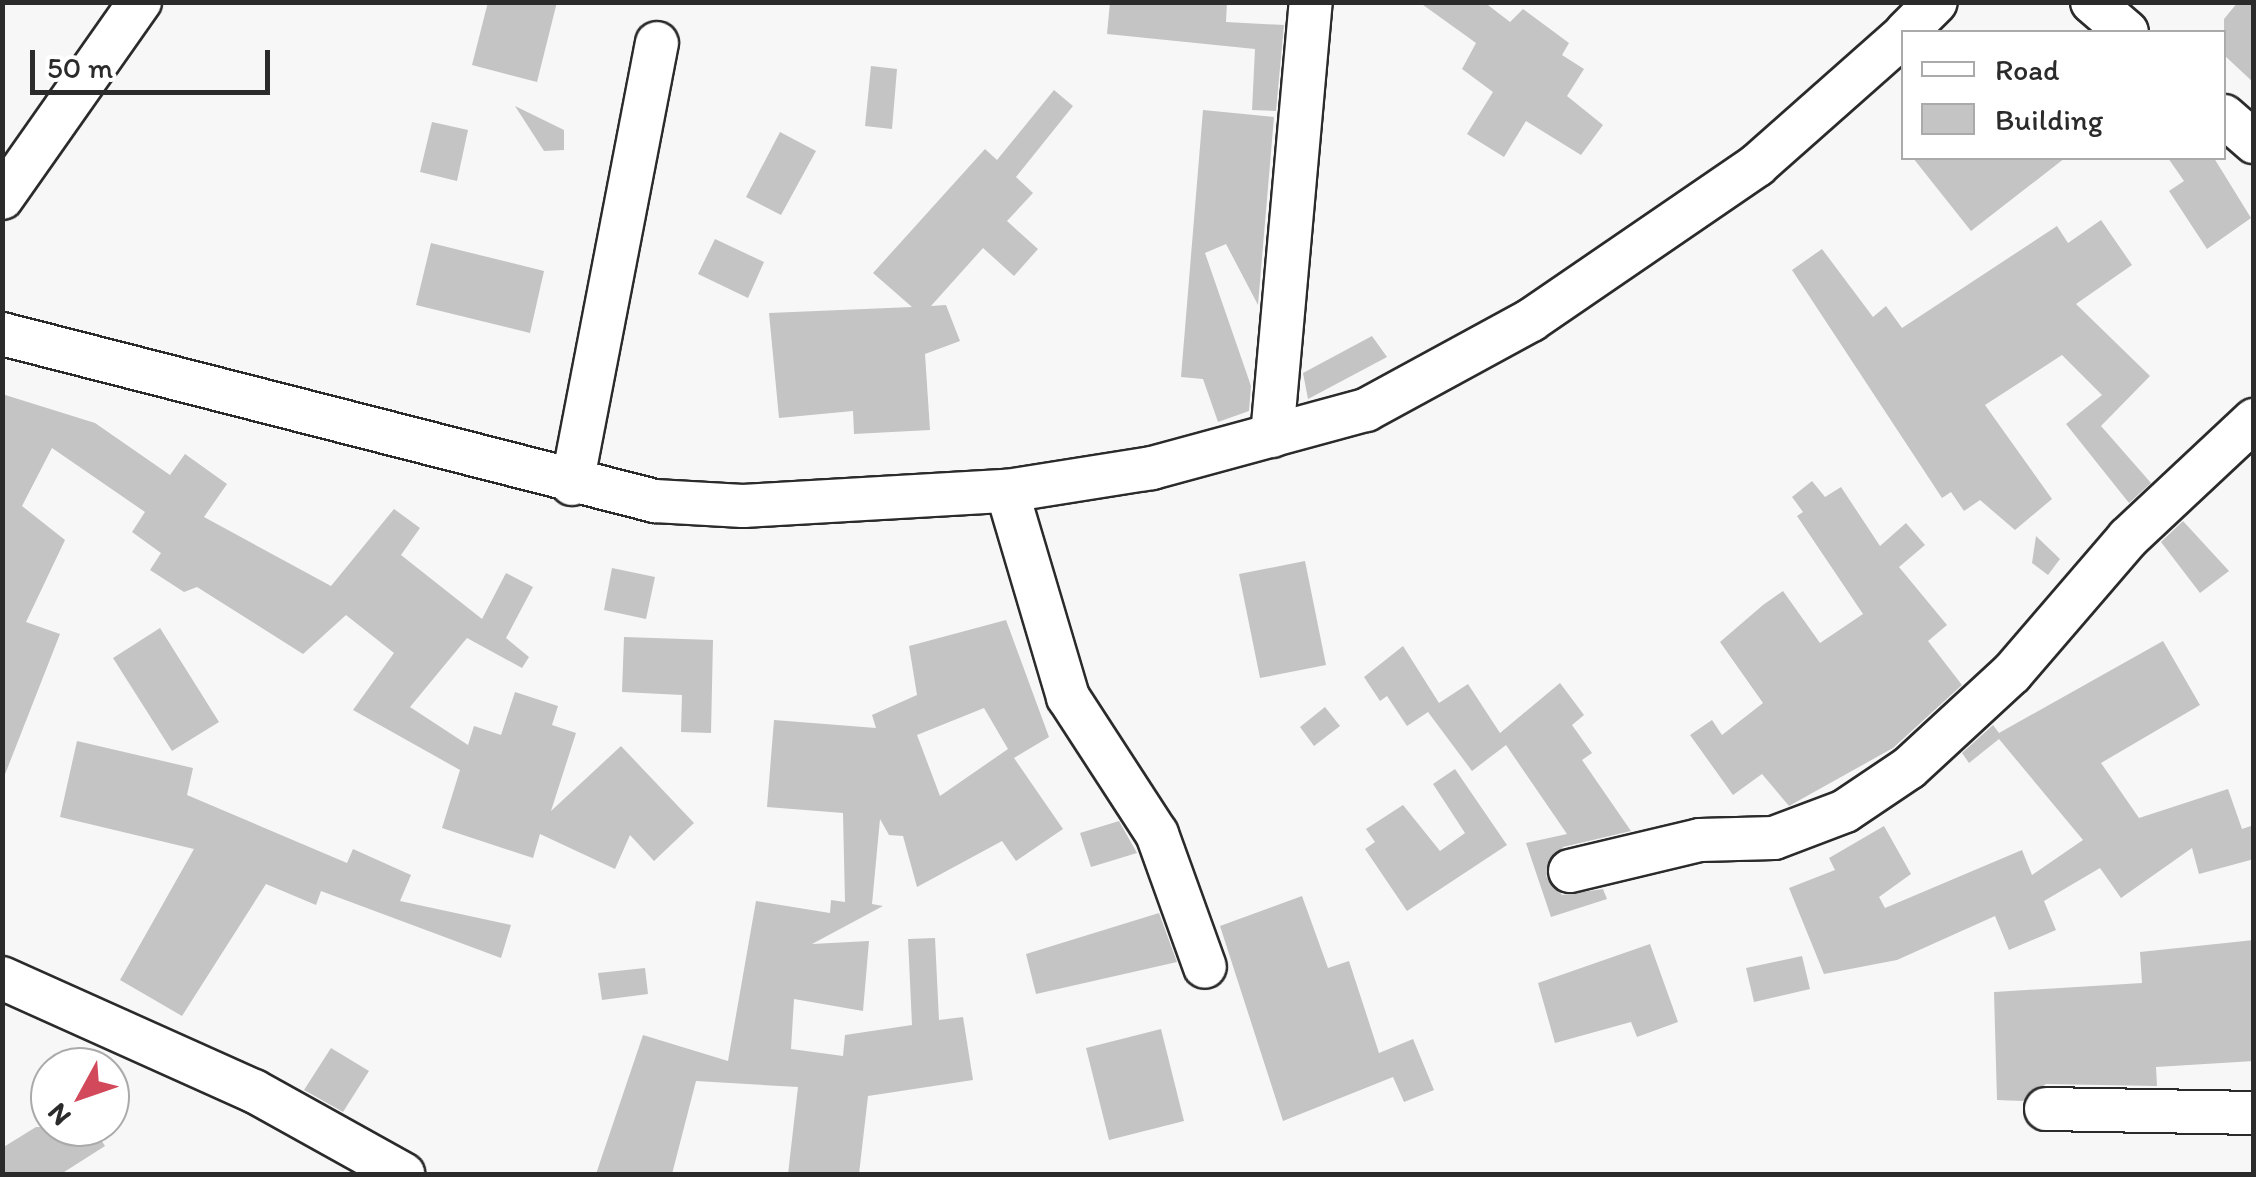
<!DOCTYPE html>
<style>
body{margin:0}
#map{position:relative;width:2256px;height:1177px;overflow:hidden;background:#f7f7f7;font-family:Itim,sans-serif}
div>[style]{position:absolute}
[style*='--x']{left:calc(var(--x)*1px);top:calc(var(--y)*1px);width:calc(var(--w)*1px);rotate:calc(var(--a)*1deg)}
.building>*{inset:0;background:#c4c4c4}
.roads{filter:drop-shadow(2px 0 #2b2b2b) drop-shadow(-2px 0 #2b2b2b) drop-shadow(0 2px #2b2b2b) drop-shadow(0 -2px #2b2b2b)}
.minor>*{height:42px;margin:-21px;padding:0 21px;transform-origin:21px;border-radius:21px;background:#fff}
span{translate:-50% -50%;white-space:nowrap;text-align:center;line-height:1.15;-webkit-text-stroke:8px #fff;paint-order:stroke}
.frame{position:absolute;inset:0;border:5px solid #2b2b2b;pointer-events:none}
.legend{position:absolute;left:1901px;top:30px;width:325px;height:130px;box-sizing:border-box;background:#fff;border:2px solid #aaa;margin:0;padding:12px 18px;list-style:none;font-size:30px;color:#2b2b2b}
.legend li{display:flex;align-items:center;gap:20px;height:50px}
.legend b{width:50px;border:2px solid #aaa}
.north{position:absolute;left:30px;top:1047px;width:100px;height:100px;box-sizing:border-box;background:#fff;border:2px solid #aaa;border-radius:50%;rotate:230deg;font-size:28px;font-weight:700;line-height:40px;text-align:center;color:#2b2b2b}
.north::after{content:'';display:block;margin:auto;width:35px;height:45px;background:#d1495b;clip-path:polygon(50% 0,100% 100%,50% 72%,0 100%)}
.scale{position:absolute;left:30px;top:50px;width:240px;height:45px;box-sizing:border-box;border:5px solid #2b2b2b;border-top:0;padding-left:12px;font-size:30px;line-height:35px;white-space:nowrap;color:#2b2b2b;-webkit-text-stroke:8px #fff;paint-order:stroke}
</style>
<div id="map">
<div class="building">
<div style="clip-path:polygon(488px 2px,557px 2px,537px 82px,472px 65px)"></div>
<div style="clip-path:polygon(1110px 2px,1227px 2px,1226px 22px,1284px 25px,1276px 111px,1252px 110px,1255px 49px,1107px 34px)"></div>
<div style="clip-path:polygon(1419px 2px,1484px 2px,1510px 22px,1523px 9px,1569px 43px,1562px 55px,1584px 69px,1567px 96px,1603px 125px,1581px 155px,1526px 121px,1504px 157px,1467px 134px,1493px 92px,1462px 69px,1476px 43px)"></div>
<div style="clip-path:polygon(2238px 2px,2254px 2px,2254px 83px,2224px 55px,2224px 19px)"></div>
<div style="clip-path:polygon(871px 66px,897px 69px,892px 129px,865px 126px)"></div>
<div style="clip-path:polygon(1054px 90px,1073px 106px,1016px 177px,1033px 193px,1007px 221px,1038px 249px,1014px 276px,983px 248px,931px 306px,946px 305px,960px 341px,925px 354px,930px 430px,854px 434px,853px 411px,779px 418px,769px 313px,912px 307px,873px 273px,985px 149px,997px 160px)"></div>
<div style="clip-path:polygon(515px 106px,564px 130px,564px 150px,544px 151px)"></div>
<div style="clip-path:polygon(1203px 110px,1274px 117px,1258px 305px,1226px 244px,1205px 253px,1251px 386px,1249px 411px,1218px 422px,1203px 379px,1181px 377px)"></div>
<div style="clip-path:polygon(432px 122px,468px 130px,457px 181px,420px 172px)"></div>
<div style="clip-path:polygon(780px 132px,816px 151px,781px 215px,746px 197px)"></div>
<div style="clip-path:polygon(1913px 158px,2065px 158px,1971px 231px)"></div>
<div style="clip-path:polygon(2168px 158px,2214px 158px,2251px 218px,2207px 249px,2169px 191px,2184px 181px)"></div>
<div style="clip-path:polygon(2101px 220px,2132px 265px,2076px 304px,2150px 376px,2101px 426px,2151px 483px,2129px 503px,2066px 424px,2102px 395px,2062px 355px,1985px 405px,2052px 499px,2015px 530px,1980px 500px,1964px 511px,1951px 492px,1942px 498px,1792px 270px,1822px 249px,1873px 317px,1886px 306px,1902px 328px,2057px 226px,2068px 243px)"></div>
<div style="clip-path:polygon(715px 239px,764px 262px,748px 298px,698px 274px)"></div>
<div style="clip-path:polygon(431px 243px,544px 271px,530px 333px,416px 305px)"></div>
<div style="clip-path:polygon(1372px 336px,1387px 357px,1308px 399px,1303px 373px)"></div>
<div style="clip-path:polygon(2px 394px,95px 423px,170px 475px,185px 454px,227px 484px,204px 517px,331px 586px,394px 509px,420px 528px,401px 555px,482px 619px,506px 573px,533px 587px,506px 638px,529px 657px,522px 668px,467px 638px,410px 707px,468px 745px,474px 726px,501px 735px,515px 692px,558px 706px,552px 725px,576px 733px,551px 811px,621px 746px,694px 823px,654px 861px,630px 835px,615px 869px,540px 834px,533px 858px,442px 828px,460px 770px,353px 710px,394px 653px,346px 615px,303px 654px,197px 587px,184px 592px,150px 570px,161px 553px,132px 532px,145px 512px,52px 448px,22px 506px,65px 540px,26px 622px,60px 634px,2px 782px)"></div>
<div style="clip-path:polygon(1812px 481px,1825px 497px,1841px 487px,1880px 546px,1906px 523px,1925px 545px,1899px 567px,1947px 625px,1928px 641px,1962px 685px,1893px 748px,1789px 806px,1762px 774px,1733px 795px,1690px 735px,1712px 720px,1722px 735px,1763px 703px,1720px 642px,1763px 605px,1783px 591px,1820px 643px,1863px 614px,1797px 516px,1803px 512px,1792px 497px)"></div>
<div style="clip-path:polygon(2183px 521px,2229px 571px,2200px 593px,2161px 542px)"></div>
<div style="clip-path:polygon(2036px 536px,2060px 559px,2048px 575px,2032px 563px)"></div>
<div style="clip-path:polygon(1305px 561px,1326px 665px,1260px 678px,1239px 574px)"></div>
<div style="clip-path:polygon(612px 568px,655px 577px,646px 619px,604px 610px)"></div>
<div style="clip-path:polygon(evenodd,1006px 620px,1049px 737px,1014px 758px,1063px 829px,1016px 861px,1002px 841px,917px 887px,903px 836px,889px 835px,880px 819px,872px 904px,883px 906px,812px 944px,869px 941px,863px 1011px,794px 999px,791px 1049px,843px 1056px,845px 1035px,912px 1025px,908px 939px,935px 938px,939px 1020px,963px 1017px,973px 1080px,868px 1096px,859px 1174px,788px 1174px,798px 1087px,696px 1081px,672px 1174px,596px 1174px,643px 1035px,728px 1061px,756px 901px,830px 913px,831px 900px,845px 902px,843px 813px,767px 807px,774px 720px,876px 728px,872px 715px,917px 695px,909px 646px,1006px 620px,984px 708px,1008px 749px,940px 796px,917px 735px,984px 708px)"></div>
<div style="clip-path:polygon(160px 628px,219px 722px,172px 751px,113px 658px)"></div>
<div style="clip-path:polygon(624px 637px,713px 640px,711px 733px,681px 732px,682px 695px,622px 692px)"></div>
<div style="clip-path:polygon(2163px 641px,2200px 705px,2101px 763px,2139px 818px,2228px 789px,2242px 829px,2254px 825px,2254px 859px,2199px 874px,2192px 848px,2121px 898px,2100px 868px,2044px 901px,2056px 930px,2009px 950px,1995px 916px,1897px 960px,1824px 974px,1789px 888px,1835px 870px,1829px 858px,1884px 826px,1911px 874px,1879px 897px,1885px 908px,2022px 850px,2032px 875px,2083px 840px,1999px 739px,1969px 763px,1962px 753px,1993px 725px,1999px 733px)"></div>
<div style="clip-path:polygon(1403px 646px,1439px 703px,1468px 684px,1500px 733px,1560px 683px,1584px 715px,1572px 725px,1592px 753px,1582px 760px,1631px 831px,1563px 847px,1546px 876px,1562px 895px,1603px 889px,1607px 899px,1551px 917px,1526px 843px,1567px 834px,1506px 745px,1472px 771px,1428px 712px,1407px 726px,1387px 696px,1380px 701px,1364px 677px)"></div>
<div style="clip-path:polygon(1325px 707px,1340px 726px,1314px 746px,1300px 727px)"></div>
<div style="clip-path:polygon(77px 741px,193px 768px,187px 795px,347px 863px,353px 849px,411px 875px,400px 901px,511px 925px,501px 958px,321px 891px,316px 905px,266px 884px,182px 1016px,120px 980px,194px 849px,60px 817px)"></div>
<div style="clip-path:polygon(1455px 769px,1507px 845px,1407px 911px,1365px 849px,1375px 842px,1366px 829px,1403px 805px,1440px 851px,1465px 833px,1433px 784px)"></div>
<div style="clip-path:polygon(1119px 821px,1137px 853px,1091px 867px,1080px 833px)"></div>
<div style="clip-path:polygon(1302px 896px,1328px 968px,1349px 961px,1379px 1053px,1413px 1039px,1434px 1090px,1404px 1102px,1393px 1077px,1283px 1121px,1220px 926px)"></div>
<div style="clip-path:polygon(1159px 913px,1177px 962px,1036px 994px,1026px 954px)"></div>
<div style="clip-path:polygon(2254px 940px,2254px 1061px,2156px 1067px,2157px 1086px,2046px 1084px,2023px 1101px,1997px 1100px,1994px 992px,2142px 983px,2140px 952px)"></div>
<div style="clip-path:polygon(1650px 944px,1678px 1022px,1637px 1037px,1631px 1022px,1555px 1043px,1538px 983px)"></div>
<div style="clip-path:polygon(1802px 956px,1810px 989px,1754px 1002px,1746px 968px)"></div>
<div style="clip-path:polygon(645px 968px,648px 994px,602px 1000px,598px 973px)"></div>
<div style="clip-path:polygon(1161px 1029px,1184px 1121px,1109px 1140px,1086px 1048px)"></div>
<div style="clip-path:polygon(331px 1048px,369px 1071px,343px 1112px,304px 1090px)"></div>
<div style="clip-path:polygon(36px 1127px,93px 1127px,105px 1146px,61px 1174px,2px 1174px,2px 1148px)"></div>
</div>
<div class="roads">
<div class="minor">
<div style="--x:2092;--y:2;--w:46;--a:40.6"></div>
<div style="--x:1906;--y:32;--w:42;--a:-45"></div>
<div style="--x:2224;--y:116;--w:40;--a:41"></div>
<div style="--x:2;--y:198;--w:240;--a:-54.9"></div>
<div style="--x:2;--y:334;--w:674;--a:14.35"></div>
<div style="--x:655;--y:501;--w:88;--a:3.3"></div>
<div style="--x:743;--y:506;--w:264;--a:-3.3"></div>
<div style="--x:1007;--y:491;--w:147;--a:-9"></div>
<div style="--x:1152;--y:468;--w:222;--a:-15.2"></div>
<div style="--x:1366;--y:410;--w:188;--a:-28.6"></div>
<div style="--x:1531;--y:320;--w:274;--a:-34.4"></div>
<div style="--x:1757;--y:165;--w:196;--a:-41.5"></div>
<div style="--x:1272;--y:436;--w:436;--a:-84.9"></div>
<div style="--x:572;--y:484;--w:449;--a:-79.1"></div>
<div style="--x:1007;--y:491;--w:215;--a:73.5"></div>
<div style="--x:1068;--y:697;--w:163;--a:57"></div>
<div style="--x:1157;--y:834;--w:141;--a:70.2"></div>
<div style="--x:1570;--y:871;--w:134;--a:-13.4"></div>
<div style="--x:1700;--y:840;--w:74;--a:-1.5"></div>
<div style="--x:1774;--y:838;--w:76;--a:-20.8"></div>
<div style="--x:1845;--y:811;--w:77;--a:-33.9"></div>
<div style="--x:1909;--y:768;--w:140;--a:-42.7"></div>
<div style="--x:2012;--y:673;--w:178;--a:-49.3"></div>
<div style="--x:2128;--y:538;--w:173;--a:-43.1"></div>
<div style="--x:2;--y:978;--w:276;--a:24.2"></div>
<div style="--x:254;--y:1091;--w:171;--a:29.1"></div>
<div style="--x:2046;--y:1109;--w:208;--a:1.1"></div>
</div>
</div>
<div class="frame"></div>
<ul class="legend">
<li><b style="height:12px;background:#fff"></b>Road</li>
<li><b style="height:28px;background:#c4c4c4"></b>Building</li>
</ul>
<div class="north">N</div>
<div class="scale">50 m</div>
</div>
